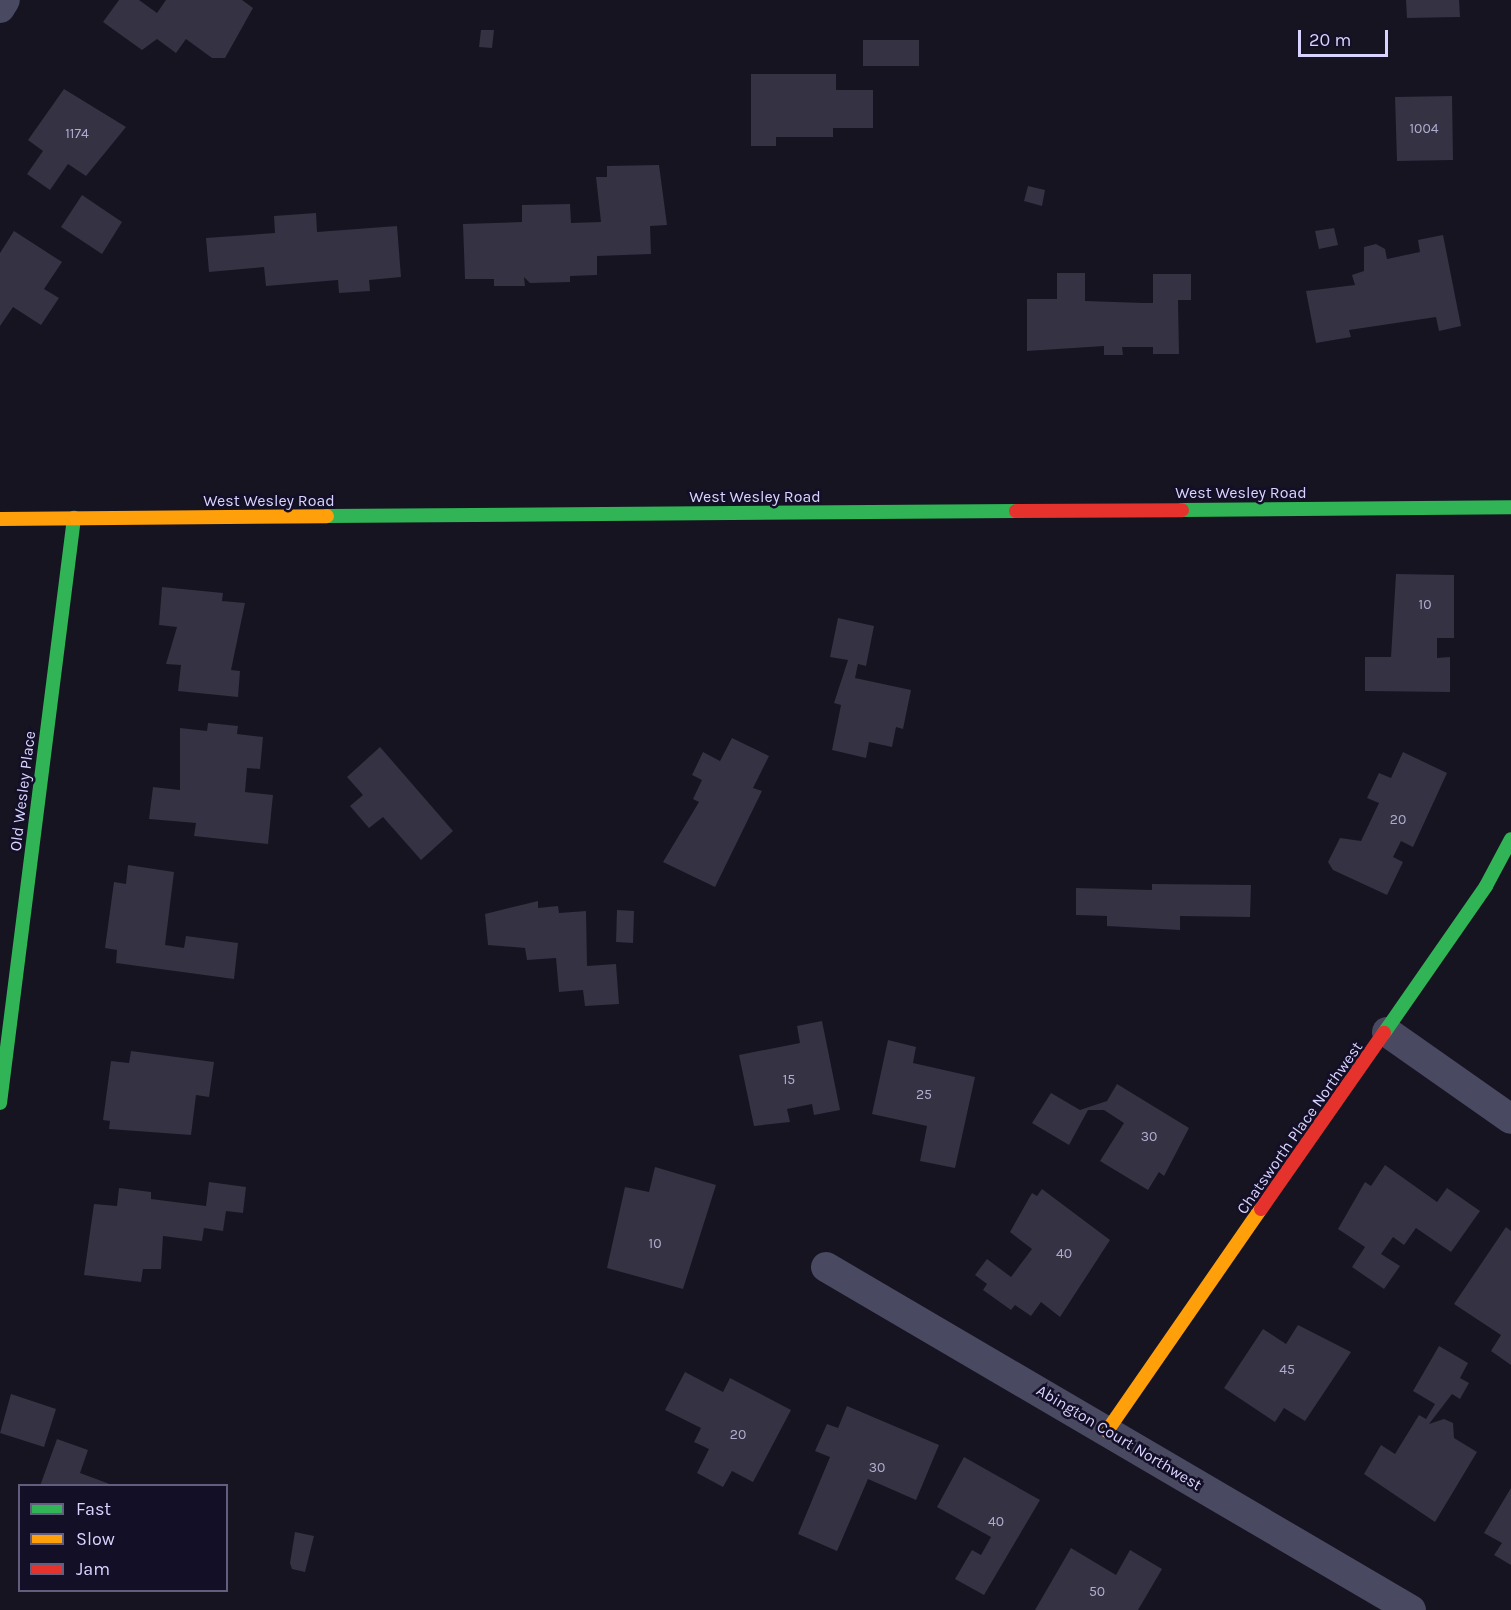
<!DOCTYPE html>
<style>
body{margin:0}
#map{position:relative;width:1511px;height:1610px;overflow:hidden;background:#161421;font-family:Karla,sans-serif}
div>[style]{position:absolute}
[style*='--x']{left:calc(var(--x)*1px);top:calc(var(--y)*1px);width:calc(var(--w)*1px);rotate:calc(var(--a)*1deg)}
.building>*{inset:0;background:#343243}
.street>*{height:30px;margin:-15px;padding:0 15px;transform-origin:15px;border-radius:15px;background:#4a4962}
.fast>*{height:14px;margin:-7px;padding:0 7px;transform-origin:7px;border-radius:7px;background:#30b455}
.slow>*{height:14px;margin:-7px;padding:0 7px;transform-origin:7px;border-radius:7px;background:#ff9f0a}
.jam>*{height:14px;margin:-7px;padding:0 7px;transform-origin:7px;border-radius:7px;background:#e5322d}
span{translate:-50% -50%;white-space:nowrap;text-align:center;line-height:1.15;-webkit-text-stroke:5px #130f26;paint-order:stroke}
.number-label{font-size:14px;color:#b0acd0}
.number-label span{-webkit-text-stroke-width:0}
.street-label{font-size:16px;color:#d9d4ff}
.legend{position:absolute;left:18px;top:1484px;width:210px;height:108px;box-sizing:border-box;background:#130f26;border:2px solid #625e7d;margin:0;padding:8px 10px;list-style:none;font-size:18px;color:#d9d4ff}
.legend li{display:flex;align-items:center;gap:12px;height:30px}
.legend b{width:30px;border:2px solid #625e7d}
.scale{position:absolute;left:1298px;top:30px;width:90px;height:27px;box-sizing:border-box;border:3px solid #d9d4ff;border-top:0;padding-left:8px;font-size:18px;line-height:21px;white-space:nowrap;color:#d9d4ff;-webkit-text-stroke:4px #130f26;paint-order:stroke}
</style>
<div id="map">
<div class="building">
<div style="clip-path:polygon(119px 0,139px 0,157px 13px,166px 0,242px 0,253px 8px,225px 58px,212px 58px,186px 39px,176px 53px,157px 39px,142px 50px,103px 22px)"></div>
<div style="clip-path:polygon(1406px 0,1459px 0,1460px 17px,1407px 18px)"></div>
<div style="clip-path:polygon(481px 30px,494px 30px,492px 48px,479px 47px)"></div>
<div style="clip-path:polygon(863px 40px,919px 40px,919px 66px,863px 66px)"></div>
<div style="clip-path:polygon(751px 74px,836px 74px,836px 90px,873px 90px,873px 128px,833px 128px,833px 137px,776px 137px,776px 146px,751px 146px)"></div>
<div style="clip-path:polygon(64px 89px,126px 127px,86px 176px,68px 164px,50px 190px,27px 174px,43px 151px,28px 140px)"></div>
<div style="clip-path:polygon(1452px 96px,1453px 160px,1397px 161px,1395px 97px)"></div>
<div style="clip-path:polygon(659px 165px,667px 225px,650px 226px,651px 254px,597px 256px,597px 275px,570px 276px,570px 282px,530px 283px,524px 277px,525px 286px,494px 286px,494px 279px,465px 279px,463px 224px,522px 222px,522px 205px,570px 204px,571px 223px,601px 222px,596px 177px,607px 177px,607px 166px)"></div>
<div style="clip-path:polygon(1028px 186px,1045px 190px,1042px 206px,1024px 201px)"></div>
<div style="clip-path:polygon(82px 195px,122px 222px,102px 254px,61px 227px)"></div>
<div style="clip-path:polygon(316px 213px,317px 232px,397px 226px,401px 277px,369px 280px,370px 291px,339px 293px,338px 280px,266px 286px,264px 267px,209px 272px,206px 238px,275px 233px,274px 216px)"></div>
<div style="clip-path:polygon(1334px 228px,1338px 245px,1319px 249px,1315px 231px)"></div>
<div style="clip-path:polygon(14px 231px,62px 262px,44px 289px,59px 298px,41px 325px,13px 307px,0 326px,0 253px)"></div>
<div style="clip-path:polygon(1443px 235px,1461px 326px,1439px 331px,1436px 317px,1349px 330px,1351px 337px,1316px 343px,1306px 291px,1355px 285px,1352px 275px,1364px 271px,1364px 247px,1376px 244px,1385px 249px,1387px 259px,1420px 252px,1418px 240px)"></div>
<div style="clip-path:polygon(1057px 273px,1085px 273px,1085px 301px,1144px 303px,1153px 303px,1153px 274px,1191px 274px,1191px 300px,1178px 300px,1179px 354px,1153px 354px,1153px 347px,1122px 347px,1123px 355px,1104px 355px,1104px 346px,1027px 351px,1027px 299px,1057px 299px)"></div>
<div style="clip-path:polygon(1396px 574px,1454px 575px,1454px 638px,1437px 638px,1437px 658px,1450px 657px,1450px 692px,1365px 691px,1365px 657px,1391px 657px)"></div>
<div style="clip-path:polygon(162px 587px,223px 593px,222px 601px,245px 603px,231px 670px,240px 671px,238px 697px,178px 691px,181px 665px,166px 664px,177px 627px,159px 625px)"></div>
<div style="clip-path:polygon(838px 618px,874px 626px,866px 666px,858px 664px,855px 678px,911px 690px,903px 729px,896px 727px,892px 747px,869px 742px,866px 758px,832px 750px,841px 705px,834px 703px,848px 660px,830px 657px)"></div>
<div style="clip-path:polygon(208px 723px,238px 726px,237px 734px,263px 737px,260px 769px,247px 768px,245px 792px,273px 795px,268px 844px,194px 836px,196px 823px,149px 819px,153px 787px,180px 790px,180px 728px,207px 731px)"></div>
<div style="clip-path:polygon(732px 738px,769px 756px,753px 788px,762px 791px,715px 887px,663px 862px,699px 802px,693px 799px,702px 780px,692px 775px,703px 752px,720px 761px)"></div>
<div style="clip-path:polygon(380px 747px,453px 831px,421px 860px,383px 817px,369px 828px,350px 806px,363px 795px,347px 777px)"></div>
<div style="clip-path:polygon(1403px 752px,1447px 773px,1413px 847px,1401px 841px,1393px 857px,1403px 862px,1387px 895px,1333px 870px,1328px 862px,1340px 838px,1361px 841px,1379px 803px,1367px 798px,1379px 773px,1391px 778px)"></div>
<div style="clip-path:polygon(128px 865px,174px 872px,165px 945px,184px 948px,186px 936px,238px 943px,234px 979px,116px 963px,117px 950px,105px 948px,114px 882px,126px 884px)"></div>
<div style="clip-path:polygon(1152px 884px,1251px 885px,1250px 917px,1180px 916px,1180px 930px,1107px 926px,1107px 916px,1076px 915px,1076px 888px,1152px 890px)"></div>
<div style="clip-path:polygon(538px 901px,538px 908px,558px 906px,559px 913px,586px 911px,587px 966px,616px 964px,619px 1004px,585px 1006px,583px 990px,559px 992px,556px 958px,527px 960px,525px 948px,488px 945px,485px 914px)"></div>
<div style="clip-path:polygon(617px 910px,634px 911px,633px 943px,616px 942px)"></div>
<div style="clip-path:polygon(822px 1021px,840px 1110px,814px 1115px,812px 1104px,787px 1109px,790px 1122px,754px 1126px,739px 1055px,800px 1043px,797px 1026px)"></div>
<div style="clip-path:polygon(888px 1040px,916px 1047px,913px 1063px,975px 1077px,955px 1168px,920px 1161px,927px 1126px,872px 1114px)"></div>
<div style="clip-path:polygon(131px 1051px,214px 1062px,209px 1097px,196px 1095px,191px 1135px,109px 1129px,110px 1121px,103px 1120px,111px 1061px,129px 1063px)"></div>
<div style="clip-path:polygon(1117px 1084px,1189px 1128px,1164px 1176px,1159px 1172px,1148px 1190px,1100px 1161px,1124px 1123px,1104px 1110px,1088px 1110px,1069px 1145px,1032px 1123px,1051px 1093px,1080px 1110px,1107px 1101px)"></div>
<div style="clip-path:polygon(1385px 1165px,1437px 1202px,1447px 1188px,1480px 1211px,1451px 1252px,1416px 1228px,1404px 1245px,1393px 1237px,1381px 1254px,1400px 1266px,1384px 1289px,1352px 1267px,1365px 1247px,1338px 1229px,1365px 1182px,1371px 1186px)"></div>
<div style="clip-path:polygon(655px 1167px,716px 1185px,683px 1289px,607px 1268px,625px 1187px,649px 1192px)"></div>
<div style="clip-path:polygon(209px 1182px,246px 1187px,243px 1213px,226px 1211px,223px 1231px,204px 1228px,202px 1241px,163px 1236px,161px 1269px,143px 1269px,141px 1282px,84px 1275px,94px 1204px,117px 1206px,119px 1188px,151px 1192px,151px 1199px,206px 1206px)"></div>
<div style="clip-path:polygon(1042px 1189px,1110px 1240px,1060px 1317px,1041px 1302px,1031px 1316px,1015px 1305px,1011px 1310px,983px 1290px,987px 1284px,975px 1275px,987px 1259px,1011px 1277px,1032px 1249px,1010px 1232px,1032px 1193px,1037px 1196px)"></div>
<div style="clip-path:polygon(1506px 1227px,1511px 1231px,1511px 1365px,1491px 1351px,1501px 1335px,1454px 1304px)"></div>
<div style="clip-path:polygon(1298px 1325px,1351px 1352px,1305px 1421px,1284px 1408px,1275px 1422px,1224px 1388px,1263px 1329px,1286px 1344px)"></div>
<div style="clip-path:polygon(1439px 1346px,1468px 1363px,1460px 1378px,1469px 1383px,1460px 1399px,1452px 1394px,1429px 1424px,1444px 1419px,1453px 1423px,1454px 1438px,1477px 1452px,1435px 1522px,1364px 1474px,1381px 1445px,1395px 1454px,1419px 1415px,1426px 1419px,1435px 1404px,1413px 1391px)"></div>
<div style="clip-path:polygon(685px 1372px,723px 1392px,730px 1378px,791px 1410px,753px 1482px,732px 1471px,723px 1487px,697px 1473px,709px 1449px,694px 1442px,701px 1428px,665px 1410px)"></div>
<div style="clip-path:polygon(11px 1394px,56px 1409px,44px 1447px,0 1433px)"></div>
<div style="clip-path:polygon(847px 1406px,939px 1445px,916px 1500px,868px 1479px,837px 1551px,798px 1534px,830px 1457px,815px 1451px,827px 1424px,838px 1428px)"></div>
<div style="clip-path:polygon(57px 1439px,88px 1450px,80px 1473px,115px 1486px,40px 1486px)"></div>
<div style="clip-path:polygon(964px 1457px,1040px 1500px,984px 1595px,955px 1579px,972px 1550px,981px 1555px,991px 1537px,937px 1507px)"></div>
<div style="clip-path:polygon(1511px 1488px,1511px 1565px,1494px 1555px,1502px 1543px,1484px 1533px)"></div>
<div style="clip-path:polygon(295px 1532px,314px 1536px,305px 1572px,292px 1569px,290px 1563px)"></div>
<div style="clip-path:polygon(1071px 1548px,1116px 1575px,1130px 1550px,1162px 1569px,1138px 1610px,1035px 1610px)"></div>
</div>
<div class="street">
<div style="--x:0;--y:8;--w:9;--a:-58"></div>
<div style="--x:1387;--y:1032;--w:151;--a:35.1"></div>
<div style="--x:826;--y:1267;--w:678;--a:30.38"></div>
</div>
<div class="fast">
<div style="--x:1182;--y:510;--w:329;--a:-0.5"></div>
<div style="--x:327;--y:516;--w:689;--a:-0.42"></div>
<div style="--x:1384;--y:1033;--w:179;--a:-55.2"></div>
<div style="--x:1486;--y:886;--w:53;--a:-62"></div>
<div style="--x:0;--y:1103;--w:590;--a:-82.79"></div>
</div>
<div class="slow">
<div style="--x:0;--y:519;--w:327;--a:-0.5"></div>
<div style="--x:1107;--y:1431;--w:270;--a:-55.3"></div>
</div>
<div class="jam">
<div style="--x:1016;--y:511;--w:166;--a:-0.3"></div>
<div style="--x:1261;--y:1209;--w:215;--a:-55.1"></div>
</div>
<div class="number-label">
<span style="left:1424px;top:129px">1004</span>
<span style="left:77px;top:134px">1174</span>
<span style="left:1425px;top:605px">10</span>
<span style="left:1398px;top:820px">20</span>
<span style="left:789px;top:1080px">15</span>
<span style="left:924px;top:1095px">25</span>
<span style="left:1149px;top:1137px">30</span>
<span style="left:655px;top:1244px">10</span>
<span style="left:1064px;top:1254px">40</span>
<span style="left:1287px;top:1370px">45</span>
<span style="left:738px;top:1435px">20</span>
<span style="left:877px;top:1468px">30</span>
<span style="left:996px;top:1522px">40</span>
<span style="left:1097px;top:1592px">50</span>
</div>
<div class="street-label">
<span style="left:1241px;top:493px">West Wesley Road</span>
<span style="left:755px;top:497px">West Wesley Road</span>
<span style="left:269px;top:501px">West Wesley Road</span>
<span style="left:23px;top:791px;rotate:-83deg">Old Wesley Place</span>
<span style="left:1300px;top:1128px;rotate:-55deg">Chatsworth Place Northwest</span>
<span style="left:1119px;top:1438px;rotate:31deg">Abington Court Northwest</span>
</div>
<ul class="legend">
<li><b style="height:8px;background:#30b455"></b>Fast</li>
<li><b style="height:8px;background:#ff9f0a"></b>Slow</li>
<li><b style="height:8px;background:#e5322d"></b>Jam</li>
</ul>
<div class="scale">20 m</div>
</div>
